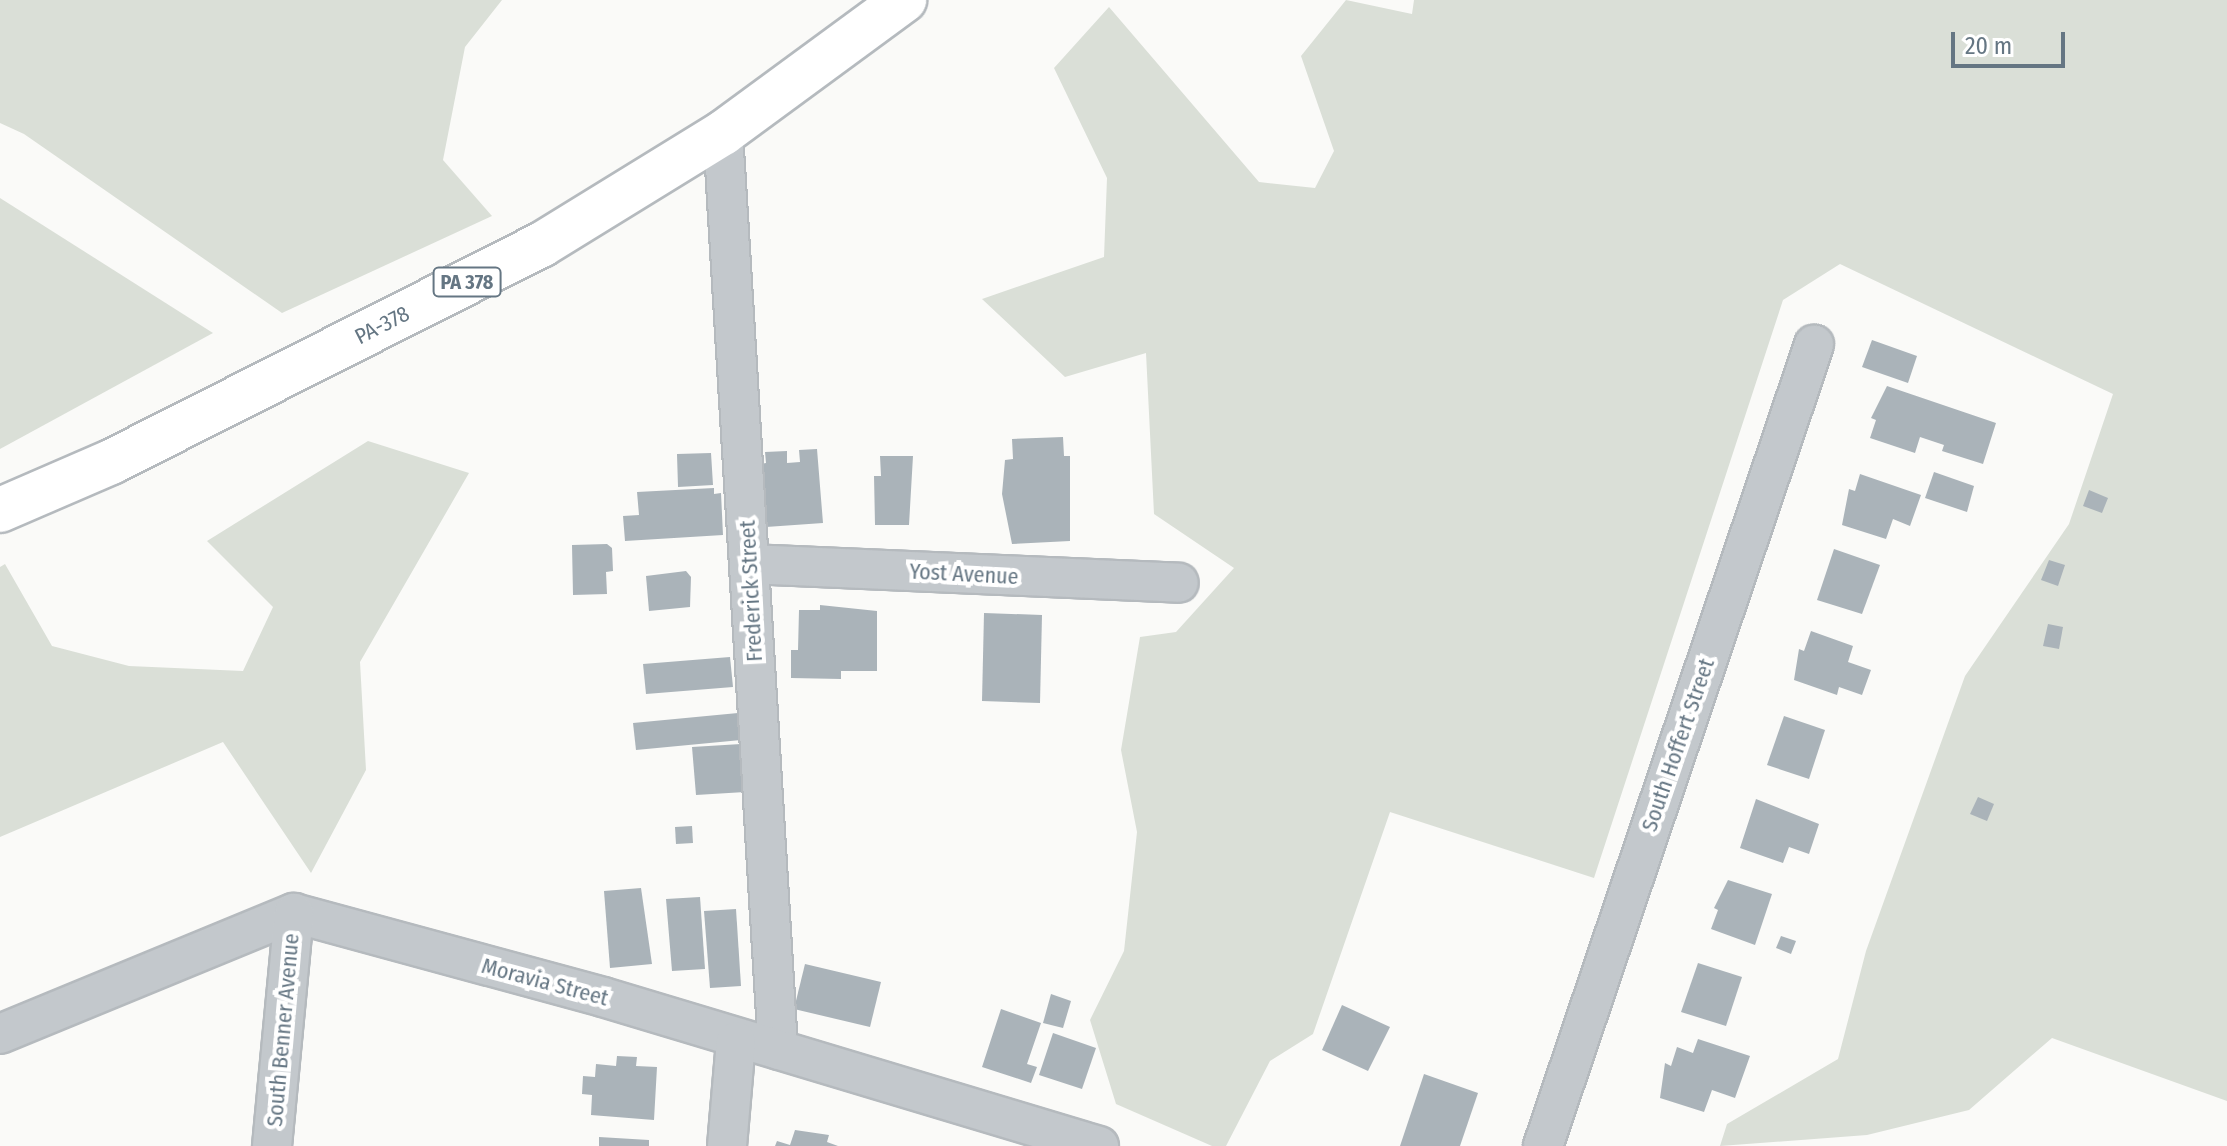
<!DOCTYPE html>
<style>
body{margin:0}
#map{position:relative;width:2227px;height:1146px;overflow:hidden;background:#fafaf8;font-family:"Fira Sans Condensed",sans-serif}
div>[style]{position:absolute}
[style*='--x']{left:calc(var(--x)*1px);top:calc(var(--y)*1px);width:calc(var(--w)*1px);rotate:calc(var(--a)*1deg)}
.green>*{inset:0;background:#dadfd7}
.building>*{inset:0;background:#aab3b9}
.roads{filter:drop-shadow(2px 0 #b5babe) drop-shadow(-2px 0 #b5babe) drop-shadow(0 2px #b5babe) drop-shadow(0 -2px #b5babe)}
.minor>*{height:38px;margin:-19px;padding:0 19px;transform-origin:19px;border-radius:19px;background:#c3c8cc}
.major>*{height:44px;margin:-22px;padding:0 22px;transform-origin:22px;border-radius:22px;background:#fff}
span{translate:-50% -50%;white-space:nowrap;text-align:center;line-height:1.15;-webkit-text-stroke:8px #fff;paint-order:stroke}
.shield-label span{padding:2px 6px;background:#fff;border:2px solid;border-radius:6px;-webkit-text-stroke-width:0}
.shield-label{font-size:20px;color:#657683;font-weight:700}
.street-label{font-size:22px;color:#657683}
.scale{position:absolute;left:1951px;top:32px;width:114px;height:36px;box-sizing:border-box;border:4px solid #657683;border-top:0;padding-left:10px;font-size:24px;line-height:28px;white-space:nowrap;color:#657683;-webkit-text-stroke:6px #fff;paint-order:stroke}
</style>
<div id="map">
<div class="green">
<div style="clip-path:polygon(0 0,502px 0,465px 47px,443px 160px,492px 216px,282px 313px,24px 134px,0 123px)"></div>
<div style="clip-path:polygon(1346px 0,1412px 14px,1414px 0,2227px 0,2227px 1101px,2052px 1038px,1969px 1110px,1867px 1135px,1720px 1146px,1727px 1124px,1838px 1059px,1866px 951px,1965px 676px,2069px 524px,2113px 394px,1840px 264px,1783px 300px,1594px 878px,1390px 812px,1313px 1034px,1270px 1061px,1226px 1146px,1212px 1146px,1116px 1104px,1090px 1020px,1124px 951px,1137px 832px,1121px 750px,1140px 637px,1176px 632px,1234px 568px,1154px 514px,1146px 353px,1065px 377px,982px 299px,1104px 257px,1107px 178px,1054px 68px,1109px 7px,1259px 182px,1315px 188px,1334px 151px,1301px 56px)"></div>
<div style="clip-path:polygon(0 198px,213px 333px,0 449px)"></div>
<div style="clip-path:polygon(368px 441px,469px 473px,360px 662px,366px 770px,311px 873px,223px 742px,0 837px,0 567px,5px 564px,52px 646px,129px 666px,243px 671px,273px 607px,207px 541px)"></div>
</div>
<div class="building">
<div style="clip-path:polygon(1872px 340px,1917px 356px,1908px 383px,1862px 367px)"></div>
<div style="clip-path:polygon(1887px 386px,1996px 423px,1983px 464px,1942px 451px,1944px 445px,1920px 437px,1915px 453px,1870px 438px,1876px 420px,1871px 418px)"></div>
<div style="clip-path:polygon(1063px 437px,1064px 456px,1070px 456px,1070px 541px,1012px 544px,1002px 494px,1005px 460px,1013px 459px,1012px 439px)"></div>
<div style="clip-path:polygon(817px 449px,823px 523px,766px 527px,761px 464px,766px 463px,765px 452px,787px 451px,787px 463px,800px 462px,799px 450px)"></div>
<div style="clip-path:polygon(711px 453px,713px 485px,678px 487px,677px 454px)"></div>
<div style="clip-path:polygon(880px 456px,913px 456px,909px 525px,875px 525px,874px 476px,881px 476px)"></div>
<div style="clip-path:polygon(1934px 472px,1974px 486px,1967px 512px,1925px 498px)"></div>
<div style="clip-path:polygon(1860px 474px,1921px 495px,1910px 526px,1893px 519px,1886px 539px,1842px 525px,1849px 489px,1855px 491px)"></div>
<div style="clip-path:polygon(714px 488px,714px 494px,721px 493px,723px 535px,625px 541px,623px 516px,639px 515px,637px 492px)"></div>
<div style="clip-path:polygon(2089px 490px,2108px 498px,2102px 513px,2083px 506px)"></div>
<div style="clip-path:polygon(607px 544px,612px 548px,613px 571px,606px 572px,607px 594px,573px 595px,572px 545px)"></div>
<div style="clip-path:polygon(1834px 549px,1880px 565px,1862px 614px,1817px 600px)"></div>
<div style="clip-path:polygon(2049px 560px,2065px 565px,2058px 586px,2041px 580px)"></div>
<div style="clip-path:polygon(686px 571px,691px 577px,690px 607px,649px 611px,646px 576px)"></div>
<div style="clip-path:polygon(820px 605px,877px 611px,877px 671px,841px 671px,841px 679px,791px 678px,791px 650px,798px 650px,799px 610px,820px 610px)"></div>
<div style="clip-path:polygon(984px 613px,1042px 615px,1040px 703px,982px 701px)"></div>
<div style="clip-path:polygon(2048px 624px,2063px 627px,2059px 649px,2043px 646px)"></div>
<div style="clip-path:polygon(1811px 631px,1853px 646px,1848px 662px,1871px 670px,1862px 695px,1839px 687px,1837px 695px,1794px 680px,1799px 649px,1804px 651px)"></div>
<div style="clip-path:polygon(730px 657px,733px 687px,646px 694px,643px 664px)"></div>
<div style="clip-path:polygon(738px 713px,741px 740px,636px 750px,633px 723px)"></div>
<div style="clip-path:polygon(1784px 716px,1825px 730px,1809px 779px,1767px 765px)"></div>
<div style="clip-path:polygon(741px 744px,745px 792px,696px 795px,692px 747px)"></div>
<div style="clip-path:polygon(1978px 797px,1994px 804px,1987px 821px,1970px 814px)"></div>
<div style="clip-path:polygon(1756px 799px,1819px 824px,1809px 854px,1789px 847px,1783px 863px,1740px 848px)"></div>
<div style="clip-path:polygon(692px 826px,693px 843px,676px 844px,675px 827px)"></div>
<div style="clip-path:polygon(1728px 880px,1772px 894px,1755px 945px,1711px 929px,1718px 910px,1714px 908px)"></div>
<div style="clip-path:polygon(641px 888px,652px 964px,610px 968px,604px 891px)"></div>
<div style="clip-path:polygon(700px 897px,705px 969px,672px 971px,666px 899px)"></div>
<div style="clip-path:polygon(736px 909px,741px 986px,710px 988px,704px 911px)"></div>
<div style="clip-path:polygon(1781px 936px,1796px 941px,1791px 954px,1776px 948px)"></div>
<div style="clip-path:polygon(1698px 963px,1742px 977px,1726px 1026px,1681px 1012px)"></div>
<div style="clip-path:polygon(805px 964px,881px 982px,870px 1027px,794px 1009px)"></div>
<div style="clip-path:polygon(1051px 994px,1071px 1001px,1063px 1028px,1043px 1023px)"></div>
<div style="clip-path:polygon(1342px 1005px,1390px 1027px,1368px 1071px,1322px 1050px)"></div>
<div style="clip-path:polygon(1001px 1009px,1041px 1023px,1027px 1064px,1037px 1067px,1031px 1083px,982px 1067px)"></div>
<div style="clip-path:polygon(1053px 1033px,1096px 1048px,1082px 1089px,1039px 1075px)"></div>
<div style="clip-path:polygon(1698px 1039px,1750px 1056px,1735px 1098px,1712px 1090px,1704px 1112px,1660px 1098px,1665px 1063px,1671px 1066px,1677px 1047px,1693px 1053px)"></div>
<div style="clip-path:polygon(617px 1056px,637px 1057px,636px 1066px,657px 1067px,654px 1120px,591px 1115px,592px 1095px,582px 1094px,583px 1076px,595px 1077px,596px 1064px,616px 1066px)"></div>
<div style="clip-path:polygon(1424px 1074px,1478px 1093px,1460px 1146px,1400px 1146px)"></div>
<div style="clip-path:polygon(795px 1130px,829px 1135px,827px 1142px,838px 1146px,775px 1146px,777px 1141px,790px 1145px)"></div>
<div style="clip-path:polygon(599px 1137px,649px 1140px,649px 1146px,599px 1146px)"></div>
</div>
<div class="roads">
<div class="minor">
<div style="--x:723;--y:133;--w:918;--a:86.56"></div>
<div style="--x:750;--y:564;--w:429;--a:2.5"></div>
<div style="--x:0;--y:1034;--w:318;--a:-22.4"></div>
<div style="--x:294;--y:913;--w:320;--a:15.2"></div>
<div style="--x:603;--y:997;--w:518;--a:16.72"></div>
<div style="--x:272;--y:1146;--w:234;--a:-84.6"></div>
<div style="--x:727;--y:1146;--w:105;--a:-85.1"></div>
<div style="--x:1543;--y:1146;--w:846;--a:-71.31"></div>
</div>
<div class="major">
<div style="--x:0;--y:510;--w:121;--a:-23.4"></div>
<div style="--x:111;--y:462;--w:482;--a:-26.8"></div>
<div style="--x:541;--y:245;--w:214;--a:-31.6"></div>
<div style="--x:723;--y:133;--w:225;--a:-36.3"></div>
</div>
</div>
<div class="shield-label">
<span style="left:467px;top:282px">PA 378</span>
</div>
<div class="street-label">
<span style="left:382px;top:325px;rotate:-27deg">PA-378</span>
<span style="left:964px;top:574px;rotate:3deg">Yost Avenue</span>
<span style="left:751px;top:591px;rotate:-93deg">Frederick Street</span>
<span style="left:1678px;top:745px;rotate:-71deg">South Hoffert Street</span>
<span style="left:545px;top:982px;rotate:15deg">Moravia Street</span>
<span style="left:283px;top:1030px;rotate:-85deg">South Benner Avenue</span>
</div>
<div class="scale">20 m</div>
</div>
